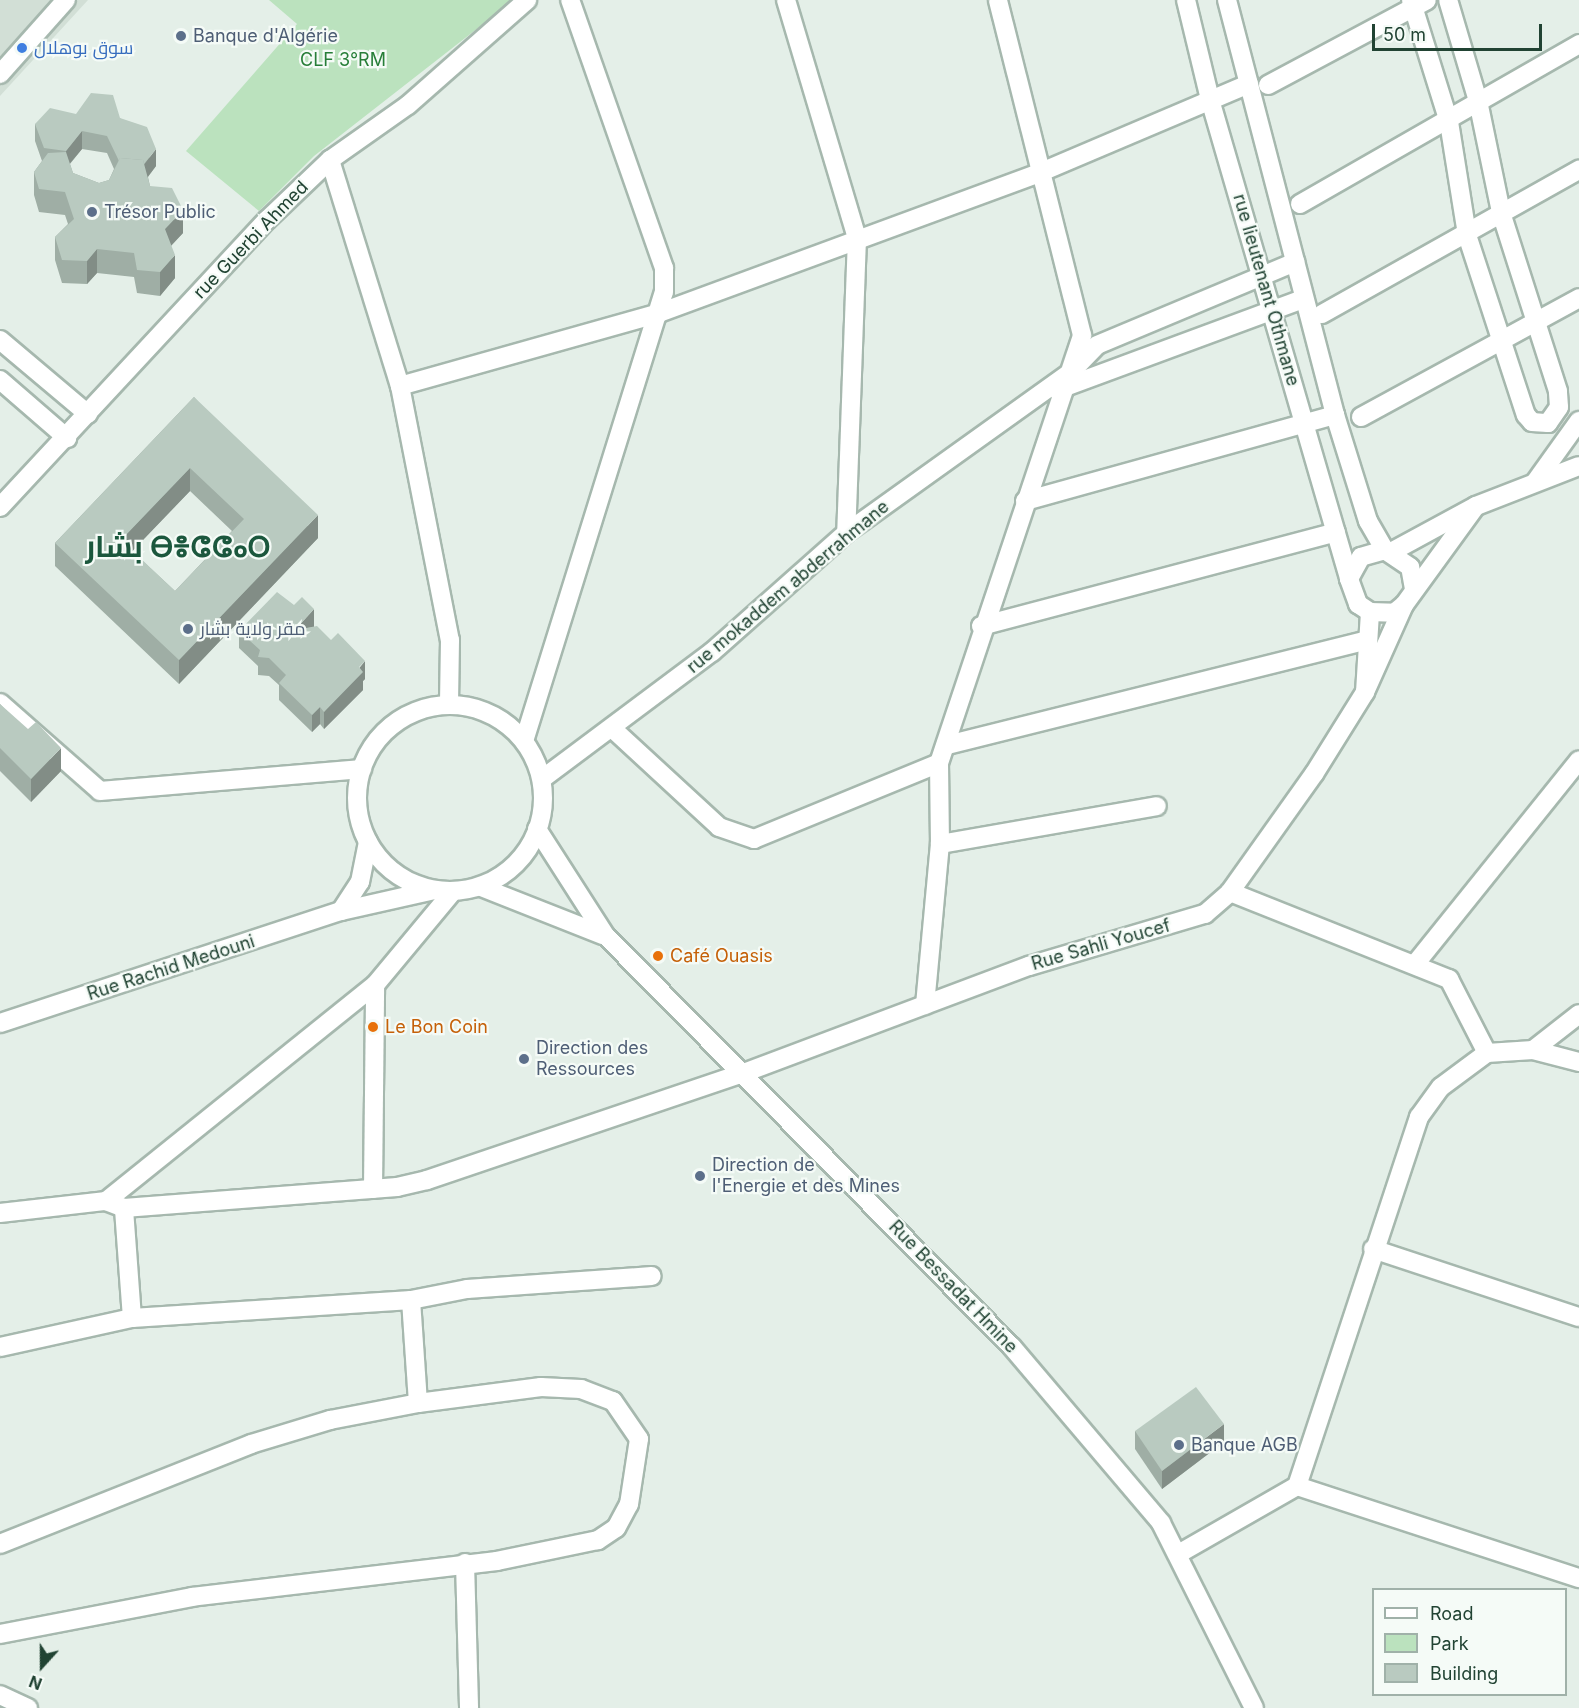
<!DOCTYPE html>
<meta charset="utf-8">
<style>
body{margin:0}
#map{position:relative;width:1579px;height:1708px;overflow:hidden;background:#e4efe8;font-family:Inter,Cairo,"Noto Sans Tifinagh",sans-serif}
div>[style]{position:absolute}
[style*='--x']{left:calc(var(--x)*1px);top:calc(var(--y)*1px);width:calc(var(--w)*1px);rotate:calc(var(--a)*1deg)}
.built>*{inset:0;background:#d2dfd6}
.green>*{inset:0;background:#bbe2be}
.roads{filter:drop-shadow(2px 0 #a6b8ae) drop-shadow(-2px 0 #a6b8ae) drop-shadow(0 2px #a6b8ae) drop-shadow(0 -2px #a6b8ae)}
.minor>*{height:18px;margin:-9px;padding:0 9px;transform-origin:9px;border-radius:9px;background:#fff}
.tertiary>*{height:18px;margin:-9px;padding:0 9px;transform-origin:9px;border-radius:9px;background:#fff}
.secondary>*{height:18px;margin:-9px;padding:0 9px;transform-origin:9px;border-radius:9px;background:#fff}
.secondary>.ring{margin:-9px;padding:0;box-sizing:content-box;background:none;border:18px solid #fff;border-radius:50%}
.wall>*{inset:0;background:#9faea5}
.shaded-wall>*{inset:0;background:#828d86}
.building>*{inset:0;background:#b9cac0}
.dots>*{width:16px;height:16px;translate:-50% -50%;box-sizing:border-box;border:3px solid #f5fbf7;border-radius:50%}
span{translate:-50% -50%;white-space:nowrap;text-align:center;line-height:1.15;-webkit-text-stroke:4.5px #f5fbf7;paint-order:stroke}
.service-label{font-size:18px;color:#4e5e75}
.left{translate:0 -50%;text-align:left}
.shop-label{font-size:18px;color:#366cbe}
.park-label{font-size:18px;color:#277e38}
.street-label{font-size:18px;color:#214333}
.food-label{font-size:18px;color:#c56008}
.town-label{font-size:30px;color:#1b573d;font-weight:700}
.legend{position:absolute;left:1372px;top:1588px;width:195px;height:108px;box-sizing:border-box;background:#f5fbf7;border:2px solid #a0b1a9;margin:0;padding:8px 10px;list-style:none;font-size:18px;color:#214333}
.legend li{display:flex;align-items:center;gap:12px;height:30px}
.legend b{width:30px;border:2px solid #a0b1a9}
.north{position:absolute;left:12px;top:1636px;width:60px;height:60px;-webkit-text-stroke:4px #f5fbf7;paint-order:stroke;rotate:201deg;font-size:16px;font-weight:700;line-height:24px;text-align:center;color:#214333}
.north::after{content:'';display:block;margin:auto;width:21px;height:27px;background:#214333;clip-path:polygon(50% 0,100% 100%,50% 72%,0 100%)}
.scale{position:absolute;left:1372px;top:24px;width:170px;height:27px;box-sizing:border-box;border:3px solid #214333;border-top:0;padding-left:8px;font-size:18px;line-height:21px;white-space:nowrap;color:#214333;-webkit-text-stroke:4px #f5fbf7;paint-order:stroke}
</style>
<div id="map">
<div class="built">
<div style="clip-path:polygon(0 0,88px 0,0 96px)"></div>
</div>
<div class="green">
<div style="clip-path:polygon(269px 0,514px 0,314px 156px,259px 211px,186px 151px,297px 24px)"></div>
</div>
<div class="roads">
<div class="minor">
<div style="--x:786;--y:0;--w:248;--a:73.4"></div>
<div style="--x:857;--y:238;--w:295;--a:92.1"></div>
<div style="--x:1411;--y:0;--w:128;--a:72.7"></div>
<div style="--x:1449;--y:122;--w:114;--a:80.9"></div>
<div style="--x:1467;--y:235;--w:189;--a:71.9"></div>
<div style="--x:1526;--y:415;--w:9;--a:49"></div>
<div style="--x:1532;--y:422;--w:16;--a:4"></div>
<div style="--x:1548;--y:423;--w:19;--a:-55"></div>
<div style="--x:1559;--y:407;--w:16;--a:-94"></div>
<div style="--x:1558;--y:391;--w:188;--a:-107.7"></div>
<div style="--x:1501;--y:212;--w:113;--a:-101.7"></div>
<div style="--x:1478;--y:101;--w:105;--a:-106.5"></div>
<div style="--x:0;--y:74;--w:99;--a:-48.3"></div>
<div style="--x:1268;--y:85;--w:180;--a:-28.1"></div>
<div style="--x:330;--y:160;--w:237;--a:72.8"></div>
<div style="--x:400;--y:386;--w:259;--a:78.9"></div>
<div style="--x:450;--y:640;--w:65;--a:90.9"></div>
<div style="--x:1300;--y:204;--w:322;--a:-29.8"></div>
<div style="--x:1322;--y:314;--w:295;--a:-29.3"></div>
<div style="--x:400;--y:386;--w:269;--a:-15.7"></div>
<div style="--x:659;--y:313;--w:405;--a:-20.2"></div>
<div style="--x:1039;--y:173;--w:228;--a:-23"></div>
<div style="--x:1361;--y:417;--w:248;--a:-28.6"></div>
<div style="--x:1025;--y:501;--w:322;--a:-15.5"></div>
<div style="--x:981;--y:626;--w:367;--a:-14.8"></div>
<div style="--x:0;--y:703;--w:133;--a:41.3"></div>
<div style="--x:100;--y:791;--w:263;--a:-4.8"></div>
<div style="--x:614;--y:730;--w:143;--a:42.7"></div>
<div style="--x:719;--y:827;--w:37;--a:19"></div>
<div style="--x:754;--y:839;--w:200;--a:-22.3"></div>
<div style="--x:939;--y:763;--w:81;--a:89.3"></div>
<div style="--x:940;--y:844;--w:220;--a:-9.9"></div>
<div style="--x:524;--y:741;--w:470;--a:-72.7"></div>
<div style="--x:664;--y:292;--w:24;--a:-90"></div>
<div style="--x:664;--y:268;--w:284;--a:-109.3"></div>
<div style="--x:947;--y:745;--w:430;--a:-14"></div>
<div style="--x:939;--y:763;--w:451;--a:-71.5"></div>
<div style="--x:1082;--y:335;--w:345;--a:-104.1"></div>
<div style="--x:1230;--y:892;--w:236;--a:21.7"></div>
<div style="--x:1449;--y:979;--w:83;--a:62.8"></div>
<div style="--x:1416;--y:963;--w:260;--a:-51.2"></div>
<div style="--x:925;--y:1005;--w:162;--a:-84.7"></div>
<div style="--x:1533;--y:1050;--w:58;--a:-38"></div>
<div style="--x:373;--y:1189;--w:204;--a:-89.4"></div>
<div style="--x:1373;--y:1249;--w:217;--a:18.3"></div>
<div style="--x:411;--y:1300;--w:103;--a:86.1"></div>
<div style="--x:132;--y:1318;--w:280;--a:-3.7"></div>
<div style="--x:411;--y:1300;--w:57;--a:-11.1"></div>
<div style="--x:467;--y:1289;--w:185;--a:-4"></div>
<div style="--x:0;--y:1347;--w:135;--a:-12.4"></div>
<div style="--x:132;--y:1318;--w:110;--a:-94.2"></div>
<div style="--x:1297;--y:1486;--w:389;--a:-71.7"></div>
<div style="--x:1419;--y:1117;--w:37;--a:-54"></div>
<div style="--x:1441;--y:1087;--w:57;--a:-36.5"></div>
<div style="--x:1487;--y:1053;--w:46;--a:-3.7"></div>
<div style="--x:1533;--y:1050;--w:48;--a:14.6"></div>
<div style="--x:0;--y:1544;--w:270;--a:-21.7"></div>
<div style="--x:251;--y:1444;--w:83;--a:-16.9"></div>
<div style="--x:330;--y:1420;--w:90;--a:-10.9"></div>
<div style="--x:418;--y:1403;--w:124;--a:-7.4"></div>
<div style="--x:541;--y:1387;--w:40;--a:2.9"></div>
<div style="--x:581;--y:1389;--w:34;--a:21"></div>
<div style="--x:613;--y:1401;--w:46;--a:55.6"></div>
<div style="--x:639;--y:1439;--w:66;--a:98.7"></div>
<div style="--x:629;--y:1504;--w:27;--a:118"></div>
<div style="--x:616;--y:1528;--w:22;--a:146"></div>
<div style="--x:598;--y:1540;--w:103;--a:168.3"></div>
<div style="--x:497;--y:1561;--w:307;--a:173.3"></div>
<div style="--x:192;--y:1597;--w:196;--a:169.1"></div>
<div style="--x:1180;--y:1553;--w:135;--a:-29.8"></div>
<div style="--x:1297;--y:1486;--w:297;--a:18.1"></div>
<div style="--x:465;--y:1563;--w:145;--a:88.4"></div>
<div style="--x:0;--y:1695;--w:31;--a:25"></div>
</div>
<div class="tertiary">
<div style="--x:1536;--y:481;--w:74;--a:-54.4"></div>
<div style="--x:1365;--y:692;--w:80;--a:-86.4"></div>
<div style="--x:106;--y:1201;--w:19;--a:21"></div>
<div style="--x:124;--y:1208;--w:274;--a:-4.4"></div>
<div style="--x:397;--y:1187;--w:31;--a:-13"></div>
<div style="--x:427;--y:1180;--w:331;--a:-18.7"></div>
<div style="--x:741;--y:1074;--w:308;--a:-20.6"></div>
<div style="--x:1029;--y:966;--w:184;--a:-16.5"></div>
<div style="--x:1205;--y:914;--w:33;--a:-41"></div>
<div style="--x:1230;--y:892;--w:145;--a:-54.6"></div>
<div style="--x:1314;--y:774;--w:97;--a:-58.1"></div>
<div style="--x:1365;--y:692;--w:95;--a:-65.9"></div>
<div style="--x:0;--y:1213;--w:107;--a:-6.5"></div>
<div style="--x:106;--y:1201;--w:345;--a:-38.8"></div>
<div style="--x:375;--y:985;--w:122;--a:-50.3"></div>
</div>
<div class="secondary">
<div style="--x:1186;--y:0;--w:106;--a:76.4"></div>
<div style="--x:1211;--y:103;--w:496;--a:73.8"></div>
<div style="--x:1227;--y:0;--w:429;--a:75.4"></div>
<div style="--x:1335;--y:415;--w:111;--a:72.7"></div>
<div style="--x:1368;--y:521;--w:34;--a:60"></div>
<div style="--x:0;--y:340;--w:115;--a:40.1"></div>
<div style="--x:0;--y:380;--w:89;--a:40.9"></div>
<div style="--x:1057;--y:390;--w:262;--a:-20.3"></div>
<div style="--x:0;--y:507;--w:392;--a:-47.1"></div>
<div style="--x:267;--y:220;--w:87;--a:-43.6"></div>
<div style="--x:330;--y:160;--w:95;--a:-35.2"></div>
<div style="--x:408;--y:105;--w:159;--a:-41.4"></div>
<div style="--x:1393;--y:551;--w:94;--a:-28.5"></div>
<div style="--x:1476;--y:506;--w:110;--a:-21.2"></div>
<div style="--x:1414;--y:589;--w:22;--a:-100"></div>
<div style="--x:1410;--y:567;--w:30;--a:-146"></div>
<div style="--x:1385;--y:550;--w:25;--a:164"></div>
<div style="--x:1361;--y:557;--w:25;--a:119"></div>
<div style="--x:1349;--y:579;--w:27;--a:70"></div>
<div style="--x:1358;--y:604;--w:14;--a:34"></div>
<div style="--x:1370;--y:612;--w:24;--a:2"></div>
<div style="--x:1394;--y:613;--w:13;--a:-39"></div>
<div style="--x:1404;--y:605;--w:122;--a:-54"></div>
<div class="ring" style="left:357px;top:705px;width:168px;height:168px"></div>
<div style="--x:542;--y:779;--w:212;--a:-36.8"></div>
<div style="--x:712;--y:652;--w:179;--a:-41.6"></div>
<div style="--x:846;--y:533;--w:277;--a:-35.6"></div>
<div style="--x:1071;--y:372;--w:37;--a:-46"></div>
<div style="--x:1097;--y:345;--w:215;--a:-22.7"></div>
<div style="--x:537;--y:829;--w:126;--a:57.3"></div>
<div style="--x:605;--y:935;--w:579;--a:45.35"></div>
<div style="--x:1012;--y:1347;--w:231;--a:49.7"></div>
<div style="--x:1161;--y:1523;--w:207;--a:63.3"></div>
<div style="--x:481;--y:887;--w:131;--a:21.5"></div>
<div style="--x:341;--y:911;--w:35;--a:-57"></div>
<div style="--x:360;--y:882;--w:41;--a:-78.7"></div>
<div style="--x:0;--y:1023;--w:359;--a:-18.2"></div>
<div style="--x:341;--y:911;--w:95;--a:-12.7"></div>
</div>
</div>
<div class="wall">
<div style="clip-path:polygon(evenodd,76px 114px,120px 118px,156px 166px,148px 177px,150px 186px,183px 233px,171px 246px,175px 278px,160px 296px,137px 293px,134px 277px,97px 273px,87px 284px,62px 283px,55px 260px,55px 237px,68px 224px,65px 215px,39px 212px,34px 195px,34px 172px,42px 161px,35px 141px,35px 124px,76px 114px,82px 149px,107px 153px,114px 169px,109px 180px,99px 183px,73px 173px,70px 164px,82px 149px)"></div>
<div style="clip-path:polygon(evenodd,194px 397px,318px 538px,179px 684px,55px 566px,55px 543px,194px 397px,190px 491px,232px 531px,175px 591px,132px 551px,190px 491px)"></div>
<div style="clip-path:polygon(314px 627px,365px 679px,363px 681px,363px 690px,324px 729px,320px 724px,312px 732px,279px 700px,279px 685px,269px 676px,258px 675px,258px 666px,239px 648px,239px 631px)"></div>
<div style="clip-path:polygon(0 704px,61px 771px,31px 802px,0 771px)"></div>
<div style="clip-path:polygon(1135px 1431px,1224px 1442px,1162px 1489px,1135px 1449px)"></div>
</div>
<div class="shaded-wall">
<div style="clip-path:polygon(82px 131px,82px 149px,66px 168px,66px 151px)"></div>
<div style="clip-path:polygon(156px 149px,156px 166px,143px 183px,143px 166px)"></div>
<div style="clip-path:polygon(183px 210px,183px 233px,165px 252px,165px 229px)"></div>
<div style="clip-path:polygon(97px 249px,97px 273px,87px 284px,87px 261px)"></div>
<div style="clip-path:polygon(175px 255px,175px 278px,160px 296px,160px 272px)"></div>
<div style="clip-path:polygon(190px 468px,190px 491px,121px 563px,121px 540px)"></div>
<div style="clip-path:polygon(318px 515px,318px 538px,179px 684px,179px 660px)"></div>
<div style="clip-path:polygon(314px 609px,314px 627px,295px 630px)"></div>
<div style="clip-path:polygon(365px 661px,365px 679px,363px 681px,363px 690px,324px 729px,324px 712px)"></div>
<div style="clip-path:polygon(320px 707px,320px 724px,312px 732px,312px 715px)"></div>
<div style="clip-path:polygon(61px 748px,61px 771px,31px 802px,31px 779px)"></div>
<div style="clip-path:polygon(1224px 1424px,1224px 1442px,1162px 1489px,1162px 1471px)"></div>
</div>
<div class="building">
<div style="clip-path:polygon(91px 93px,113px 95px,120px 118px,147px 127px,156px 149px,144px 164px,143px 160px,120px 158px,119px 161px,107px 136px,82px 131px,66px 151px,44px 148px,35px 124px,50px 108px,76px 114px)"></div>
<div style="clip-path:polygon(66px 152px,73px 173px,99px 183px,109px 180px,120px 158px,143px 160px,150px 186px,172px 188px,183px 210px,165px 229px,175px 255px,160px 272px,137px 270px,134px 253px,97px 249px,87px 261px,62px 260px,55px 237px,74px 219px,65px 192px,39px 189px,34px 172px,48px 153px)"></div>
<div style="clip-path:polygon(evenodd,194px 397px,318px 515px,179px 660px,55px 543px,194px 397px,190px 468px,244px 519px,175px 591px,121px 540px,190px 468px)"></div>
<div style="clip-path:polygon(277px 592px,294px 605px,302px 597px,314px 609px,295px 630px,317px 626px,331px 640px,338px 633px,365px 661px,359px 667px,363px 672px,324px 712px,320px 707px,312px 715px,279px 683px,286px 675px,269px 658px,258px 657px,260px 650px,239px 631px)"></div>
<div style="clip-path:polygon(0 704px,28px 729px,36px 722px,61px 748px,31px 779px,0 748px)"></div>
<div style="clip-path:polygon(1196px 1387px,1224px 1424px,1162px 1471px,1135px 1431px)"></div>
</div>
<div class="dots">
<div style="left:181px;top:36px;background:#5c6f8a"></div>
<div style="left:22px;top:48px;background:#3f7fe0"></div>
<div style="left:92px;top:212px;background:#5c6f8a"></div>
<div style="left:188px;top:629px;background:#5c6f8a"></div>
<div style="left:658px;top:956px;background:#e8710a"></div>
<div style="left:373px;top:1027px;background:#e8710a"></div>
<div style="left:524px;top:1059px;background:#5c6f8a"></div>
<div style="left:700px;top:1176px;background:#5c6f8a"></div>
<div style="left:1179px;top:1445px;background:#5c6f8a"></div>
</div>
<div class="service-label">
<span class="left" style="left:193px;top:36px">Banque d'Algérie</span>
<span class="left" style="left:104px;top:212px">Trésor Public</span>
<span class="left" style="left:200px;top:629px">مقر ولاية بشار</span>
<span class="left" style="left:536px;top:1059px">Direction des<br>Ressources</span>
<span class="left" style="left:712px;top:1176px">Direction de<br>l'Energie et des Mines</span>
<span class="left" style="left:1191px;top:1445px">Banque AGB</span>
</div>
<div class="shop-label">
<span class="left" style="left:34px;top:48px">سوق بوهلال</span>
</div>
<div class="park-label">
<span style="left:343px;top:60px">CLF 3°RM</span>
</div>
<div class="street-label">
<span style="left:251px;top:240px;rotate:-46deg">rue Guerbi Ahmed</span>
<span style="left:1266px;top:290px;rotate:74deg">rue lieutenant Othmane</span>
<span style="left:788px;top:587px;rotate:-40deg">rue mokaddem abderrahmane</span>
<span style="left:1101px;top:945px;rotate:-16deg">Rue Sahli Youcef</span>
<span style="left:171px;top:968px;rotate:-18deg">Rue Rachid Medouni</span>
<span style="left:953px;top:1287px;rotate:46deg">Rue Bessadat Hmine</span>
</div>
<div class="food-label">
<span class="left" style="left:670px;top:956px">Café Ouasis</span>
<span class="left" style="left:385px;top:1027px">Le Bon Coin</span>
</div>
<div class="town-label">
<span style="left:178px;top:546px">بشار ⴱⴻⵛⵛⴰⵔ</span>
</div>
<ul class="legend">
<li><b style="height:8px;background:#fff"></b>Road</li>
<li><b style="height:16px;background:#bbe2be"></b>Park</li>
<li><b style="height:16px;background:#b9cac0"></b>Building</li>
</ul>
<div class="north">N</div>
<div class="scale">50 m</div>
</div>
